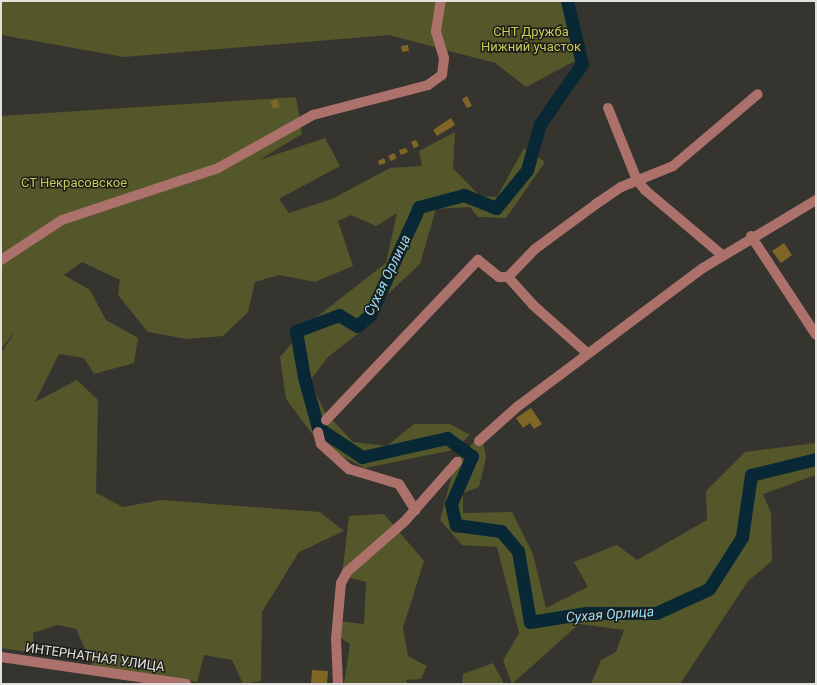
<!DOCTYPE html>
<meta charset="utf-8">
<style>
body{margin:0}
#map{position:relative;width:817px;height:685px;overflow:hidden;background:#36342e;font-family:Roboto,sans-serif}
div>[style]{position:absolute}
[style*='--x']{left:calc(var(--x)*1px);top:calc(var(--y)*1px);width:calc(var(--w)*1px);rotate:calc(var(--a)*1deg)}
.green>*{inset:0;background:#535729}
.river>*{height:13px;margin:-6.5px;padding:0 6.5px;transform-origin:6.5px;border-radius:6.5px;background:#082835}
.building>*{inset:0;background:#806626}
.minor>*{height:10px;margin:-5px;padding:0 5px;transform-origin:5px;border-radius:5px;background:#ac716b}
span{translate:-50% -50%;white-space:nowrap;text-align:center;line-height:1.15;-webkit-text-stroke:3px #1d1c19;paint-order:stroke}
.park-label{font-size:13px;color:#c4cd5a}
.street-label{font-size:13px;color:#e3e1dd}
.water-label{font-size:14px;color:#95dcfc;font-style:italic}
.frame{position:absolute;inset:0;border:2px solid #e3e1dd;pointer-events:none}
</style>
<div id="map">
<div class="green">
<div style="clip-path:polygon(1px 1px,562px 1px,575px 61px,526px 87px,495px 63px,389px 35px,124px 57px,1px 35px)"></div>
<div style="clip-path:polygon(296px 97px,302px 134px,259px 160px,325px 138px,340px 166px,279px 199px,289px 213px,332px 199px,390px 168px,422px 166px,419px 151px,455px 132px,453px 168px,480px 196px,497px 197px,524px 148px,545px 162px,506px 218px,478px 217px,470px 207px,436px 209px,420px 264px,375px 306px,360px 332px,328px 357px,310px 381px,325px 412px,353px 442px,387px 446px,414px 424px,450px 424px,470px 435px,453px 450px,365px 468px,321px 446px,286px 399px,280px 357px,309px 323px,386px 263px,397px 213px,376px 226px,351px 215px,338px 221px,353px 266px,315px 282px,279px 275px,255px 282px,248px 312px,223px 336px,187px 339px,148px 332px,118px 295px,120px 280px,82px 262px,64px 275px,90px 290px,106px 320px,138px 338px,134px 363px,94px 374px,84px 358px,59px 354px,35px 402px,77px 380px,98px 400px,96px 493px,123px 507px,161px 500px,320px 512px,344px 531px,299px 552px,262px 612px,261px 681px,243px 684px,232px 660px,204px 655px,197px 682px,93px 666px,76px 629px,58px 625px,33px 633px,34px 653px,1px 648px,1px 353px,16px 330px,1px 349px,1px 116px)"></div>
<div style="clip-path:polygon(482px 434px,486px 458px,479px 487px,463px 493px,463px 513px,512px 512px,533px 554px,546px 608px,588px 587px,574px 562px,617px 545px,637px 560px,707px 520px,706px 491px,745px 452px,816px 443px,816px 475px,763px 494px,771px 513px,772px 561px,748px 581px,680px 684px,591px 684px,601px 660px,616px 652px,624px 630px,579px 624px,512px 684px,503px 661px,519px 633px,497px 547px,462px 545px,440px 520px,456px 460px)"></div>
<div style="clip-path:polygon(384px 514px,424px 561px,403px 628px,408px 656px,427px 666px,421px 679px,406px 680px,408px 684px,344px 684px,350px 644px,333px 633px,337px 621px,364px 624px,366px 582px,342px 576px,349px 516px)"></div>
<div style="clip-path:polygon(493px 663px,504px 684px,462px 684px,463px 674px)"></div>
</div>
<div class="river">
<div style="--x:567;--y:1;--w:65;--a:76.6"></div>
<div style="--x:582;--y:64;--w:73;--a:125"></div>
<div style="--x:540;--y:124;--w:48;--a:105.8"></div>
<div style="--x:527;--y:170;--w:49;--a:129.2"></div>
<div style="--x:496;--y:208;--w:35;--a:-158"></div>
<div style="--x:464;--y:195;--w:47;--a:165.1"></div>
<div style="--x:419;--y:207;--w:119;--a:114.4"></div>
<div style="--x:370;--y:315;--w:17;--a:140"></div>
<div style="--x:357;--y:326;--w:21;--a:-149"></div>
<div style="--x:339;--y:315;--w:46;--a:159.6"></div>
<div style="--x:296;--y:331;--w:47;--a:80.1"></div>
<div style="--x:304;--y:377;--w:53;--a:74.6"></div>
<div style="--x:318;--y:428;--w:53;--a:33.4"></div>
<div style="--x:362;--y:457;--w:87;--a:-12.6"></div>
<div style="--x:447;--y:438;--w:31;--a:36"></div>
<div style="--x:472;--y:456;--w:52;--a:113.6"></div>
<div style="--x:451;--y:504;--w:22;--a:77"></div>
<div style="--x:456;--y:525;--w:45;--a:7.6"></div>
<div style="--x:501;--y:531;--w:26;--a:50"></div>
<div style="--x:518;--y:551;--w:72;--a:80.4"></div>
<div style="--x:530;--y:622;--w:57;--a:-9.1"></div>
<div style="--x:586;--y:613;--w:70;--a:0"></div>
<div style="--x:656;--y:613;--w:58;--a:-24.4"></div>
<div style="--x:709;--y:589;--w:62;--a:-57.6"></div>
<div style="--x:742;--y:537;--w:63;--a:-81.7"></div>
<div style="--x:751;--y:475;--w:67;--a:-13.8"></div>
</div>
<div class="building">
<div style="clip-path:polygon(408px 45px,409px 51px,402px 52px,401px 46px)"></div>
<div style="clip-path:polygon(467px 96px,472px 106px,467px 108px,462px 99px)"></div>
<div style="clip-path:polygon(277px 99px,280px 107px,273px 109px,270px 102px)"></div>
<div style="clip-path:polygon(451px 118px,455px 125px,437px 136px,433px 130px)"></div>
<div style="clip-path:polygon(416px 140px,419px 146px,414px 148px,411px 142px)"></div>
<div style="clip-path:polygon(406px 148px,408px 152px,401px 155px,399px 150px)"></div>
<div style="clip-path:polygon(394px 153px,397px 158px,391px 161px,388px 156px)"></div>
<div style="clip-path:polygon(384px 158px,386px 163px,379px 165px,378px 161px)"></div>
<div style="clip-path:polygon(784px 243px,792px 255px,781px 263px,772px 251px)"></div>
<div style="clip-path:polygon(531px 408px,542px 424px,534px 429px,530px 423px,523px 428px,516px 418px)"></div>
<div style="clip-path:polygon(312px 670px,328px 671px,327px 684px,311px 684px)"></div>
</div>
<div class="minor">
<div style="--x:608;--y:108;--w:78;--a:68.1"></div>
<div style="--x:637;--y:180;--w:13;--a:51"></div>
<div style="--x:645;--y:190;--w:101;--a:40.2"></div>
<div style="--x:751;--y:236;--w:118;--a:56.7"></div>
<div style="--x:1;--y:260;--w:73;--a:-33.3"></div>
<div style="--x:62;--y:220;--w:164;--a:-18.4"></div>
<div style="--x:218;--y:168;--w:109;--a:-29.2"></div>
<div style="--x:313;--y:115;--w:119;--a:-14.6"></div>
<div style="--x:428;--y:85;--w:17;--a:-36"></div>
<div style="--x:442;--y:75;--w:17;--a:-83"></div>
<div style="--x:444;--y:58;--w:28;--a:-107"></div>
<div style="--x:436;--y:31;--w:30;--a:-81"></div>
<div style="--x:508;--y:277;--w:38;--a:48"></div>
<div style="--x:533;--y:305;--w:72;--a:41.6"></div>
<div style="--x:326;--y:420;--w:221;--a:-46.5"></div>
<div style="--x:478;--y:260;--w:27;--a:39"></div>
<div style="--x:499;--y:277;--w:9;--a:0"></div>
<div style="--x:508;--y:277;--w:39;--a:-46"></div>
<div style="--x:535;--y:249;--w:76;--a:-36.4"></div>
<div style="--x:596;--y:204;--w:30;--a:-34"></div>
<div style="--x:621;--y:187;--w:56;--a:-22"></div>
<div style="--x:673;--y:166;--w:111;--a:-40.3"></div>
<div style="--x:318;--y:432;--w:12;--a:76"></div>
<div style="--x:321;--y:444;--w:38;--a:42"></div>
<div style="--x:349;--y:469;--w:52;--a:16.7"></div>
<div style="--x:399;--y:484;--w:31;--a:58"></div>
<div style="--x:479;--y:441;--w:51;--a:-41.8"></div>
<div style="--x:517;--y:407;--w:232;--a:-36.8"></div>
<div style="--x:703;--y:268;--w:132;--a:-31"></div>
<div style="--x:1;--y:657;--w:187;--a:8.3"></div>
<div style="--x:338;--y:684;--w:45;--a:-92.5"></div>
<div style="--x:336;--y:639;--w:56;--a:-84.9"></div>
<div style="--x:341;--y:583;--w:13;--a:-61"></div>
<div style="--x:347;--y:572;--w:77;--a:-41.3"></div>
<div style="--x:405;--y:521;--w:79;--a:-48.6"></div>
</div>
<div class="park-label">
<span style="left:531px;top:40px">СНТ Дружба<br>Нижний участок</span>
<span style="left:74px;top:183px">СТ Некрасовское</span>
</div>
<div class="street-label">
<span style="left:95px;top:658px;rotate:8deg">ИНТЕРНАТНАЯ УЛИЦА</span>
</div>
<div class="water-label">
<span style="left:387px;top:275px;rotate:-64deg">Сухая Орлица</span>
<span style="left:610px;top:614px;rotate:-4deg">Сухая Орлица</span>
</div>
<div class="frame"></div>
</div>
